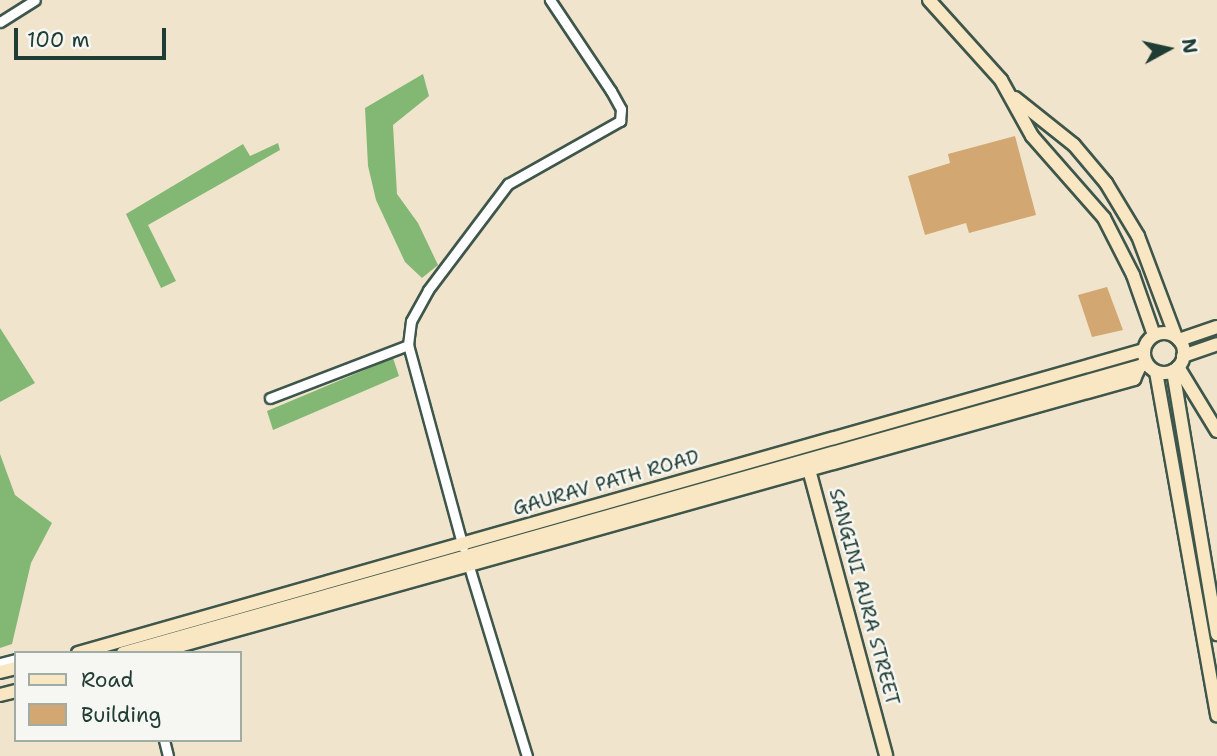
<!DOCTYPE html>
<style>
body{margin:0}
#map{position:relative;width:1217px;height:756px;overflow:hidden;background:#f0e5cc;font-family:"Shantell Sans",sans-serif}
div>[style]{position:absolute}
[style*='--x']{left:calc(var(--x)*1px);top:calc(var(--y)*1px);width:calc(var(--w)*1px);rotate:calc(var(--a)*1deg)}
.forest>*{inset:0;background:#82b874}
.building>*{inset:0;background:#d2a771}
.roads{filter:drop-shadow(2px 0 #3e564b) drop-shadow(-2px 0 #3e564b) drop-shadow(0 2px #3e564b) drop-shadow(0 -2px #3e564b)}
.street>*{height:9px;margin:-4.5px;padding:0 4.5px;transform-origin:4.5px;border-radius:4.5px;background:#fff}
.secondary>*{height:12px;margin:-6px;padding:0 6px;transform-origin:6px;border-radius:6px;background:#f9e7c3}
.secondary>.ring{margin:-6px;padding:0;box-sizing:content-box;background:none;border:12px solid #f9e7c3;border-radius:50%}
span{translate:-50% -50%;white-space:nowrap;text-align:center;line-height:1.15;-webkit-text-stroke:5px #f6f6f2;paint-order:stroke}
.street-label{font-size:19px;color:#1f3d34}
.legend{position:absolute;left:14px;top:651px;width:228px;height:91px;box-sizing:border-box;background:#f6f6f2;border:2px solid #a0aca6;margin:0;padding:9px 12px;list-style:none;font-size:21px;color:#1f3d34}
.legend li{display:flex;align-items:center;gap:14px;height:35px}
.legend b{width:35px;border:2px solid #a0aca6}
.north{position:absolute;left:1133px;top:14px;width:70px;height:70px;-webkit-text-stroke:5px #f6f6f2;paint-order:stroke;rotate:82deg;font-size:19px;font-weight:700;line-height:28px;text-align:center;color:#1f3d34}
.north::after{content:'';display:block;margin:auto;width:24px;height:32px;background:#1f3d34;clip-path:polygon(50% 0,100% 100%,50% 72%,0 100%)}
.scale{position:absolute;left:14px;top:28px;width:152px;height:32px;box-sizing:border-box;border:4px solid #1f3d34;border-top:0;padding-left:9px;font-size:21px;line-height:24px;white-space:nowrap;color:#1f3d34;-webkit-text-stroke:5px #f6f6f2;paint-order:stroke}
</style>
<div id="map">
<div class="forest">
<div style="clip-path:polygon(423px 74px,429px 96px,393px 125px,397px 194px,418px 223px,438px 265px,422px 278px,405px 262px,376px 200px,368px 166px,365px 108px)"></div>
<div style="clip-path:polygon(278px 143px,280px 150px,148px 225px,176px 281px,161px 288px,126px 214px,243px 144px,250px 156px)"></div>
<div style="clip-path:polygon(0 328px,35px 383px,0 402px)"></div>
<div style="clip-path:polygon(393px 358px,399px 376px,273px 430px,267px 411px)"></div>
<div style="clip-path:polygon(0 454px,15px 495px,52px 523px,31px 563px,12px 644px,0 648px)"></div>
</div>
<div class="building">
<div style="clip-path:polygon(1015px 136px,1036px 215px,969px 233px,966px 223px,925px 235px,908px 176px,950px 163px,948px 154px)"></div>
<div style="clip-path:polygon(1107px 287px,1123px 330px,1092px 337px,1078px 295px)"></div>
</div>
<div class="roads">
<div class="street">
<div style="--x:0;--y:22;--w:41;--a:-32.2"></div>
<div style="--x:270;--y:398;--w:148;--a:-21"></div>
<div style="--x:463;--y:547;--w:209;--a:-105.2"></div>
<div style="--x:408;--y:345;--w:24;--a:-83"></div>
<div style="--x:411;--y:321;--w:35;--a:-61"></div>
<div style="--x:428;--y:290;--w:133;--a:-53"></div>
<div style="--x:508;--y:184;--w:129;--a:-29.4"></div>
<div style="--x:620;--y:121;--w:12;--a:-85"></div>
<div style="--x:621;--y:109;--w:21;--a:-119"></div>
<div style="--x:611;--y:91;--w:110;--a:-123.8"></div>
<div style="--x:467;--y:560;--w:205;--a:73"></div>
<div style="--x:0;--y:663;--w:16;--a:-14"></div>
<div style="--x:164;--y:740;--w:16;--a:76"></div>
</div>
<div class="secondary">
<div style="--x:929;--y:0;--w:108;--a:48"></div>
<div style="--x:1001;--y:80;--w:64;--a:61"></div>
<div style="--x:1032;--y:136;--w:109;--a:48.7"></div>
<div style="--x:1104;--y:218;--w:64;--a:63"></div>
<div style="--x:1133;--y:275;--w:64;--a:70.7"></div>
<div style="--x:1015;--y:98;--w:75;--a:38.5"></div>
<div style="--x:1074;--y:145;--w:50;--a:49.9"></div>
<div style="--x:1106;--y:183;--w:62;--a:58.9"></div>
<div style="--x:1138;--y:236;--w:108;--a:69.4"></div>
<div class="ring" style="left:1144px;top:333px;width:28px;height:28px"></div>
<div style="--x:1179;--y:340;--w:40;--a:-18.9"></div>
<div style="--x:1183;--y:356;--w:36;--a:-19"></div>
<div style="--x:1178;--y:367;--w:75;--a:58.6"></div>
<div style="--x:1173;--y:371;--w:267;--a:80.5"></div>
<div style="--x:1156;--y:372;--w:349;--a:79.9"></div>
<div style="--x:808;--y:466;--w:300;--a:74.9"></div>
<div style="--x:78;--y:653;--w:1108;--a:-15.87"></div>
<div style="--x:123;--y:653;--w:1064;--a:-15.76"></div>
<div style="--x:154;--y:653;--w:1018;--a:-15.62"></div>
<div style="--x:1134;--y:379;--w:14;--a:-65"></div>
<div style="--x:0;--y:672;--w:16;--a:-14"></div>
<div style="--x:0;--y:695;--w:16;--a:-14"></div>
</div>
</div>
<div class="street-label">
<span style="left:606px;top:483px;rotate:-16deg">GAURAV PATH ROAD</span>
<span style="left:864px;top:597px;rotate:75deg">SANGINI AURA STREET</span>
</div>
<ul class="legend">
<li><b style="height:9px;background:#f9e7c3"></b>Road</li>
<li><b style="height:19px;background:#d2a771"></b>Building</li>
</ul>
<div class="north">N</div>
<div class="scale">100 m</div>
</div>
